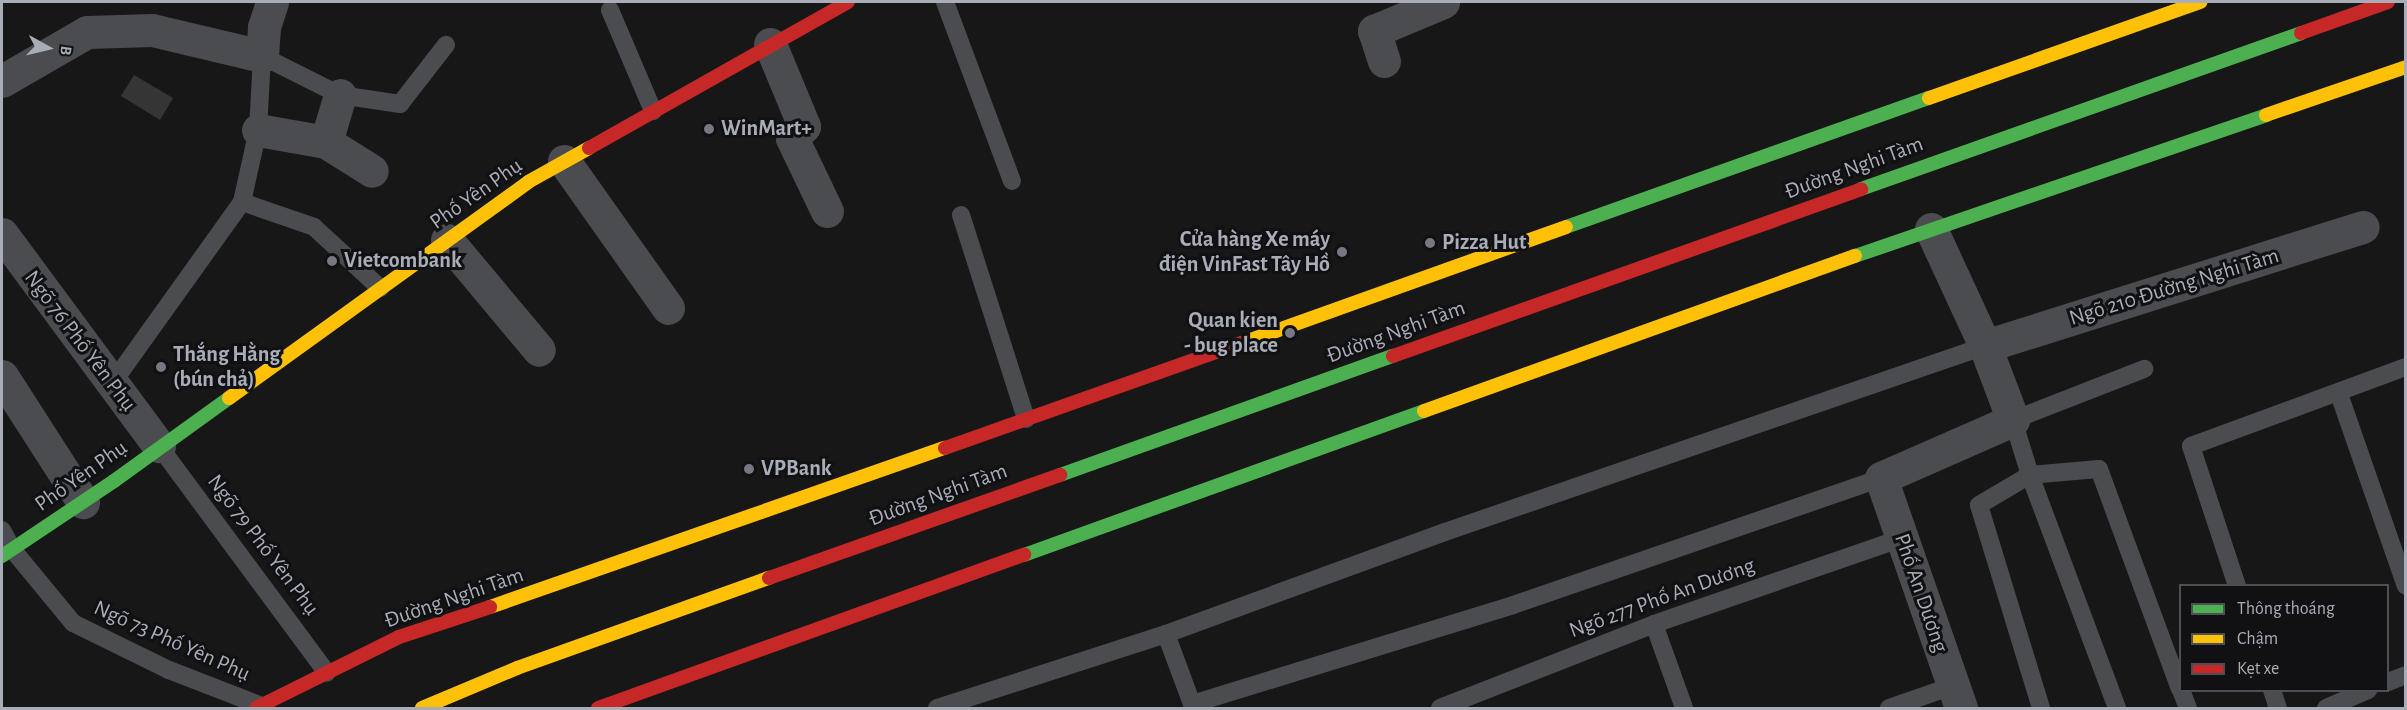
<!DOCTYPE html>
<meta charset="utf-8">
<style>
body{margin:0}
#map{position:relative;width:2407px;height:710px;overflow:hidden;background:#171717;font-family:"Alegreya Sans",sans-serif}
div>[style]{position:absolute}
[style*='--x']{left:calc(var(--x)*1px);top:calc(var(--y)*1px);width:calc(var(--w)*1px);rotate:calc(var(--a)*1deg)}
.building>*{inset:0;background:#353536}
.lane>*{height:18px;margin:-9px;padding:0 9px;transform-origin:9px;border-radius:9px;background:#4b4c50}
.street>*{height:33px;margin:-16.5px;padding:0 16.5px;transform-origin:16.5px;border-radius:16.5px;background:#4b4c50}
.fast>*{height:14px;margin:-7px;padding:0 7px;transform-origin:7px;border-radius:7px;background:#4caf50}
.slow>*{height:14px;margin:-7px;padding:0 7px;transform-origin:7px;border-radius:7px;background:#ffc107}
.jam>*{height:14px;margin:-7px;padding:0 7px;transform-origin:7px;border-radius:7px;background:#c62828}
.dots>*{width:16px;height:16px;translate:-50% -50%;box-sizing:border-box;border:3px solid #111113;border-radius:50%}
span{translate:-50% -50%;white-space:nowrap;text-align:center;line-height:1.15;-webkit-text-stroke:6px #111113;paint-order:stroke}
.poi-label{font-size:22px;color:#a8adb8;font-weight:700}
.left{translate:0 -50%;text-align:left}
.right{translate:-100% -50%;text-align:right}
.street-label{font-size:22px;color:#a8adb8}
.frame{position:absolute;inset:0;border:3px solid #a8adb8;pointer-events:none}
.legend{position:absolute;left:2179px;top:584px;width:210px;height:108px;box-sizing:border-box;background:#111113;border:2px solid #4d4f55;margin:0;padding:8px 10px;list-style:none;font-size:18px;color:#a8adb8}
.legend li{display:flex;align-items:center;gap:12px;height:30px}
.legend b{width:30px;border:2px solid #4d4f55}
.north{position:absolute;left:18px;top:18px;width:60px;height:60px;-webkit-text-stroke:4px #111113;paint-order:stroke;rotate:98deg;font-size:16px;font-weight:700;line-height:24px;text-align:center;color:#a8adb8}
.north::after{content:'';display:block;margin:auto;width:21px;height:27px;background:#a8adb8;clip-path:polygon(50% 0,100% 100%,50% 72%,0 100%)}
</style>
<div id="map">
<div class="building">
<div style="clip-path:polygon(134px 75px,173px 98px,160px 120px,121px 96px)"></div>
</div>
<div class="lane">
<div style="--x:945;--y:2;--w:191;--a:69.5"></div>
<div style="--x:610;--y:10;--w:110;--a:66.9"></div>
<div style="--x:242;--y:202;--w:76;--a:19.1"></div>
<div style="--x:314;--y:227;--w:90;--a:42.7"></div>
<div style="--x:961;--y:215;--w:214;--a:72.3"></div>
<div style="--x:111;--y:385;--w:225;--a:-54.4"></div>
<div style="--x:242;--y:202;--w:74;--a:-77.5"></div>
<div style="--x:258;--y:130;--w:74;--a:-86.9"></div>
<div style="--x:262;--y:56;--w:87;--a:26.6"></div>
<div style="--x:340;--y:95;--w:61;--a:8.5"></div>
<div style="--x:400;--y:104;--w:75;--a:-52.1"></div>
<div style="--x:2339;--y:394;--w:203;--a:70.8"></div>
<div style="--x:159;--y:446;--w:282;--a:53.5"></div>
<div style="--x:2;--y:530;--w:21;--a:62"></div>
<div style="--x:12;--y:549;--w:96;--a:50.5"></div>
<div style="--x:73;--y:623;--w:107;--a:26.1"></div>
<div style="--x:169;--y:670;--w:100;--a:21.2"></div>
<div style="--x:2237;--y:586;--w:147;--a:-108.2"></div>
<div style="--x:2191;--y:446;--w:229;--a:-20.2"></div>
<div style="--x:1654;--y:624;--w:89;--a:70.3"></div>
<div style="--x:1166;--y:634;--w:75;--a:69.6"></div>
<div style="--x:1192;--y:704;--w:336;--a:-17.1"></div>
<div style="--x:1513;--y:605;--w:389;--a:-19"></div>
<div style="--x:2388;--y:682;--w:19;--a:-21"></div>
<div style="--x:2181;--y:690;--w:19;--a:69"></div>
<div style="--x:2272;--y:690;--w:19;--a:72"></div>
<div style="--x:937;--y:708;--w:241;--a:-17.9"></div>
<div style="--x:1166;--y:634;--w:297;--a:-20.1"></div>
<div style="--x:1445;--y:532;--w:571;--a:-19.01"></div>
<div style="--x:1440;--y:708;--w:230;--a:-21.4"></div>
<div style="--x:1654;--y:624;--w:263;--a:-19.1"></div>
<div style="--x:1889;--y:708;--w:68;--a:-19"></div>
<div style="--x:2041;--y:708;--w:212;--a:-107"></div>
<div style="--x:1979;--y:505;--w:59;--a:-30.5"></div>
<div style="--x:2030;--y:475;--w:58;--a:-107.2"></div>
<div style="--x:2013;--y:420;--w:141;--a:-21.3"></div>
<div style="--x:2117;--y:708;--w:249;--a:-110.5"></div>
<div style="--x:2030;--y:475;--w:69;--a:-5"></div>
<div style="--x:2099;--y:469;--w:234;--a:69.8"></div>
<div style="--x:2326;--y:708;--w:46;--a:-23.2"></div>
</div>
<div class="street">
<div style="--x:770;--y:44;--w:89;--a:67.5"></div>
<div style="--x:804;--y:126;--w:17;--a:135"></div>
<div style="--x:792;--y:138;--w:81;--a:64.4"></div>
<div style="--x:1384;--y:61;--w:32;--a:-108"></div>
<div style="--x:1374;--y:31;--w:75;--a:-22.8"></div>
<div style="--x:2;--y:81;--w:98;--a:-30"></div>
<div style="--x:87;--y:32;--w:65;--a:-1.8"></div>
<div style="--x:152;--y:30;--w:113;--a:13.3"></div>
<div style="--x:262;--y:56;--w:29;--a:-86"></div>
<div style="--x:264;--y:27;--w:26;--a:-72"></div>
<div style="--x:258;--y:130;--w:69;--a:10"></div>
<div style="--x:326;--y:142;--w:54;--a:32.2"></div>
<div style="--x:326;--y:142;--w:49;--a:-73.4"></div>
<div style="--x:564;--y:161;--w:180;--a:54.7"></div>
<div style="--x:1931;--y:229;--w:129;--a:65.2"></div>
<div style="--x:1985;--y:346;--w:79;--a:69.3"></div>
<div style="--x:2013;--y:420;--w:144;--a:156.3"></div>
<div style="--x:1881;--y:478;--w:244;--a:70.8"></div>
<div style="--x:2;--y:234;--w:264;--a:53.5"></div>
<div style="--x:447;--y:240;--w:143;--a:50.1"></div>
<div style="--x:1985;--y:346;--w:396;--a:-17.5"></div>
<div style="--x:2;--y:376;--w:150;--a:57.3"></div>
</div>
<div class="fast">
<div style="--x:1861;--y:189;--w:467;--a:-19.5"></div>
<div style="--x:1566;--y:227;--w:385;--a:-19.6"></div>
<div style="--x:1855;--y:256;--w:435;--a:-18.9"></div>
<div style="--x:1060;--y:475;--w:354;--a:-19.7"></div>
<div style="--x:1024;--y:555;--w:425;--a:-19.8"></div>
<div style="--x:2;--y:556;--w:135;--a:-33.8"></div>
<div style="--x:114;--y:481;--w:142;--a:-35.8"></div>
</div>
<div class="slow">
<div style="--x:1929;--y:98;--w:288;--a:-19.5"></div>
<div style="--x:2266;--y:115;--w:148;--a:-18.9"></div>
<div style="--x:1242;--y:343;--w:344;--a:-19.7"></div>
<div style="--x:229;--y:398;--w:369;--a:-35.8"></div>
<div style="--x:528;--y:182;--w:70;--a:-29.1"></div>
<div style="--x:1424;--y:411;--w:458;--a:-19.8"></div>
<div style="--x:490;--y:607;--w:482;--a:-19.3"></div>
<div style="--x:422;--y:708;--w:103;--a:-22.8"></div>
<div style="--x:517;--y:668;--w:268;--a:-19.7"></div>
</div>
<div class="jam">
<div style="--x:2301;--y:33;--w:92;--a:-19.6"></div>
<div style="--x:589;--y:148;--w:297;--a:-29.4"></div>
<div style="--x:1393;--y:356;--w:497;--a:-19.6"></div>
<div style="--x:945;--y:448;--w:315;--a:-19.5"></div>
<div style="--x:769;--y:578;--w:309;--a:-19.5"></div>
<div style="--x:256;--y:708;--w:160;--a:-26.4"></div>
<div style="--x:399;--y:637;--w:96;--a:-18.2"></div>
<div style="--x:598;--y:708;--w:453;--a:-19.8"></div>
</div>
<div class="dots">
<div style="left:709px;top:129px;background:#757880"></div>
<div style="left:1430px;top:243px;background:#757880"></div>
<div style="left:1342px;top:252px;background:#757880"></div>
<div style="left:332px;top:261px;background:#757880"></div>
<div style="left:1290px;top:333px;background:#757880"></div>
<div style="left:161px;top:367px;background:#757880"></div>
<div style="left:749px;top:469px;background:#757880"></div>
</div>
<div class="poi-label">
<span class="left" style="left:721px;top:129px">WinMart+</span>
<span class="right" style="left:1330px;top:252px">Cửa hàng Xe máy<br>điện VinFast Tây Hồ</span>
<span class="left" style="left:1442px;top:243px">Pizza Hut</span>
<span class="left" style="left:344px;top:261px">Vietcombank</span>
<span class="right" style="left:1278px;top:333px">Quan kien<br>- bug place</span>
<span class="left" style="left:173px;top:367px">Thắng Hằng<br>(bún chả)</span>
<span class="left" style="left:761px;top:469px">VPBank</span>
</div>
<div class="street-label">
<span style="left:1854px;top:168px;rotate:-20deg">Đường Nghi Tàm</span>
<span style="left:476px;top:194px;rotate:-35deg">Phố Yên Phụ</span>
<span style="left:2174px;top:287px;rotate:-17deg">Ngõ 210 Đường Nghi Tàm</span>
<span style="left:1396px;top:332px;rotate:-20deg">Đường Nghi Tàm</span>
<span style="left:80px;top:341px;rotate:53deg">Ngõ 76 Phố Yên Phụ</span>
<span style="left:81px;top:476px;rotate:-35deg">Phố Yên Phụ</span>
<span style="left:938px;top:495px;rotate:-20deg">Đường Nghi Tàm</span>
<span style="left:263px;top:545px;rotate:53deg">Ngõ 79 Phố Yên Phụ</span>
<span style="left:1921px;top:593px;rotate:71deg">Phố An Dương</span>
<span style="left:454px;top:598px;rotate:-19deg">Đường Nghi Tàm</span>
<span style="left:1662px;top:598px;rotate:-20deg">Ngõ 277 Phố An Dương</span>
<span style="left:172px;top:641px;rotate:24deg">Ngõ 73 Phố Yên Phụ</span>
</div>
<div class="frame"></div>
<ul class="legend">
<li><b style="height:8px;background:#4caf50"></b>Thông thoáng</li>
<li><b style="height:8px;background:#ffc107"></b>Chậm</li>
<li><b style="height:8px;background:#c62828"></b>Kẹt xe</li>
</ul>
<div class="north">B</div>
</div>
